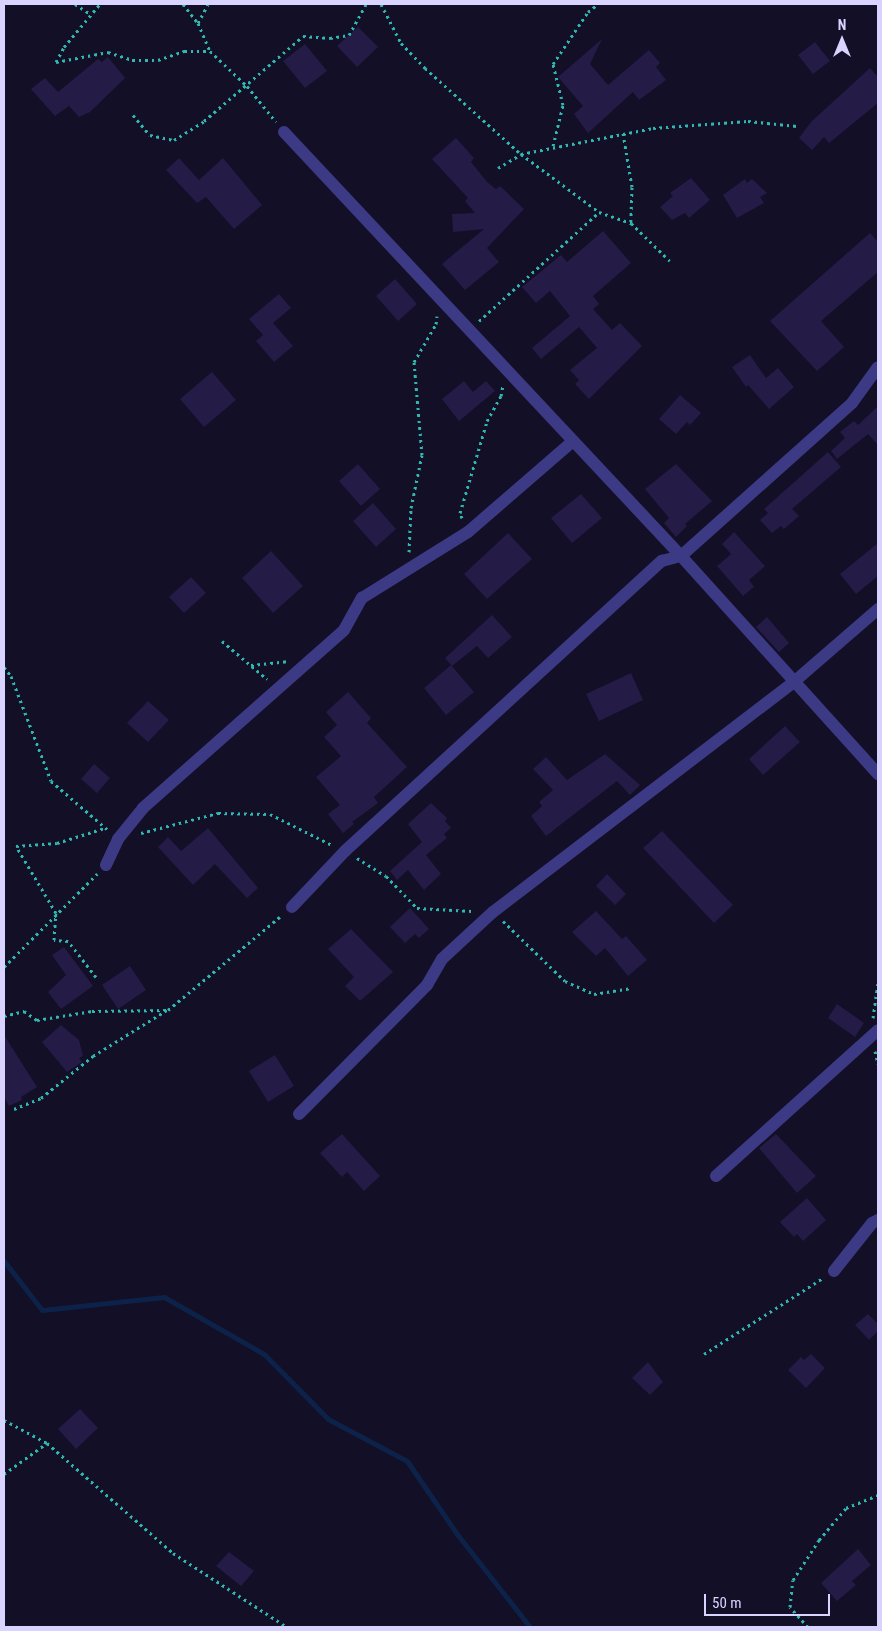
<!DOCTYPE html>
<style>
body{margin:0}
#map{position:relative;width:882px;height:1631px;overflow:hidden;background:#130f26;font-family:"Roboto Condensed",sans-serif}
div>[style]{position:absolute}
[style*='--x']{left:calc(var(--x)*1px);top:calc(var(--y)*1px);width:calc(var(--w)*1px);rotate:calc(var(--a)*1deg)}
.stream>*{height:5px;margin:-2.5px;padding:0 2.5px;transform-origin:2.5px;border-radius:2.5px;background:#0c2248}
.building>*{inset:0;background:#241b47}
.path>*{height:3px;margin-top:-1.5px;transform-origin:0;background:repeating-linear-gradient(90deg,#2fb8b0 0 2.5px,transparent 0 6.5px)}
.minor>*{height:12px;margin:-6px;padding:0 6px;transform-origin:6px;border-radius:6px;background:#3d3a85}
span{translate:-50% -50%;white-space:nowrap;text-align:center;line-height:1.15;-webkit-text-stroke:4.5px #130f26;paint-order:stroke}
.frame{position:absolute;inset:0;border:5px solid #d9d4ff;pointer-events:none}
.north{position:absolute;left:817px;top:15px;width:50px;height:50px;-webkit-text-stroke:4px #130f26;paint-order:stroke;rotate:0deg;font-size:14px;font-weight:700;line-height:20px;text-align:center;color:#d9d4ff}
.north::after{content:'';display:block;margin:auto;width:18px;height:22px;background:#d9d4ff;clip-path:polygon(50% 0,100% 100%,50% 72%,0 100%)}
.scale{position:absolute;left:704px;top:1594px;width:126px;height:22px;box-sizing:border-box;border:2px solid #d9d4ff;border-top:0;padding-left:6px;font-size:15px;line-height:18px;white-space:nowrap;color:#d9d4ff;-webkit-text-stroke:4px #130f26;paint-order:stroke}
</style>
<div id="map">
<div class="stream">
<div style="--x:4;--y:1261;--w:62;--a:52.2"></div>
<div style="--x:42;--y:1310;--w:123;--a:-6.1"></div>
<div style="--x:164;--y:1297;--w:115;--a:29.7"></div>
<div style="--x:264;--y:1354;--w:91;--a:45.4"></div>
<div style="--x:328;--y:1419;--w:89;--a:28"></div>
<div style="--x:407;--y:1461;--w:88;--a:55.6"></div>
<div style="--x:457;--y:1534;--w:118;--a:51.9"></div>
</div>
<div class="building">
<div style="clip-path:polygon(358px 27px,378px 47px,357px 67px,337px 46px)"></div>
<div style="clip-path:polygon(602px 39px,590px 64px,608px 85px,649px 50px,660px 63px,656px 67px,666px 80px,639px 100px,633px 92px,588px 133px,574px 114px,583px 106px,558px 77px)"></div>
<div style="clip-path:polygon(815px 42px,830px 61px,813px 74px,798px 55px)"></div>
<div style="clip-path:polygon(305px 44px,327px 71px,305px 88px,283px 61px)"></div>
<div style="clip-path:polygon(108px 57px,125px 78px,90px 112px,79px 117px,69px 106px,55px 116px,31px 89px,45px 78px,58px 92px,98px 59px,102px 62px)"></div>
<div style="clip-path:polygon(870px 68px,878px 77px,878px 103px,829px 143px,824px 137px,812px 150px,799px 138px,811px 122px)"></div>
<div style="clip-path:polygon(456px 138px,474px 158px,471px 162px,487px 182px,496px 189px,500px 186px,524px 209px,487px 248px,499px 262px,465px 290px,442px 264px,484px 229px,453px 232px,452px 214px,475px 213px,465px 201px,468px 198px,432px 159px)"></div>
<div style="clip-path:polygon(179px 158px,199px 180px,223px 158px,262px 205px,234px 229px,206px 197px,197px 203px,166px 170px)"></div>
<div style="clip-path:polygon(691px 178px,710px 200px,689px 218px,685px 213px,672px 220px,660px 207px,673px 196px,670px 193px)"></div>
<div style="clip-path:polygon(745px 179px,747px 183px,752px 179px,767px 193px,760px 197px,764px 203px,737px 218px,723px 195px)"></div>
<div style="clip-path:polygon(603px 231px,631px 263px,593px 296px,599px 304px,593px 309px,612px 330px,620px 323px,642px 346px,589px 399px,575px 384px,579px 380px,570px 370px,597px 348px,579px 327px,541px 359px,532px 348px,570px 316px,550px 291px,536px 303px,522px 287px,561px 255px,567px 262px)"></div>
<div style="clip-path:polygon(870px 233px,878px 242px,878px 272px,821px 321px,844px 347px,817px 371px,770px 321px)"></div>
<div style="clip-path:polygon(395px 279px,417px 304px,398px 321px,376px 296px)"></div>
<div style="clip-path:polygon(279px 294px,291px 308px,273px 323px,293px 346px,274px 362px,256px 341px,263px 335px,249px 319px)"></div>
<div style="clip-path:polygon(750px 355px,766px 378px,778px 368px,794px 387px,769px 409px,748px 385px,746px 387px,732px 367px)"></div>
<div style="clip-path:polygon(212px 372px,236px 400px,204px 427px,180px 399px)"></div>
<div style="clip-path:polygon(464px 381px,473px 392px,486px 381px,495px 391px,459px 421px,442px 399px)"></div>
<div style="clip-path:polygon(680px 395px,701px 413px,690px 425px,687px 422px,676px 434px,659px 419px)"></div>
<div style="clip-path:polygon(878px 406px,878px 445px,868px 434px,837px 459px,831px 451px,845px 438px,840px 432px,854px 421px,858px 425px)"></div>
<div style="clip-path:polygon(828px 452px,841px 467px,792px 509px,799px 516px,784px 529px,781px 526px,772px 533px,760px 520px,768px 513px,764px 509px)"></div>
<div style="clip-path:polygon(358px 464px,380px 489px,361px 506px,339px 481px)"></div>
<div style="clip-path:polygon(676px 464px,712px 501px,685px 524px,687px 526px,676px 537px,664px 523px,669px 518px,645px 489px)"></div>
<div style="clip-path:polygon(581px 494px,602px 518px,572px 543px,551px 518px)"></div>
<div style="clip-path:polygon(373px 503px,396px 529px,376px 547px,353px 521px)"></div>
<div style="clip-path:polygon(734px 532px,765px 566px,749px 580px,754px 587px,743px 596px,717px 566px,731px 554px,722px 544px)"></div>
<div style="clip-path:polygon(508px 533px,532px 559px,487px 599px,464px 574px)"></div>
<div style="clip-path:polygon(878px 543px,878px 576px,856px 594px,840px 574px)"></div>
<div style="clip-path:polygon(271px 551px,303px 586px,273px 613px,242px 578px)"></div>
<div style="clip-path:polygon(191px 577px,206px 593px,184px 613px,169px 597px)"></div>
<div style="clip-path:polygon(492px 615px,512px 637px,488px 658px,477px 646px,452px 666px,445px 658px)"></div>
<div style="clip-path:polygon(767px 617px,789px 643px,779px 652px,756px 627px)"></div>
<div style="clip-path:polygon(451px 665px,474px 692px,446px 715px,424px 688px)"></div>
<div style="clip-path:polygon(631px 673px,643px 700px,599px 721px,586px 694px)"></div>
<div style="clip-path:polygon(348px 692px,371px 718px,367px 723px,407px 767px,374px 797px,378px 803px,352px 822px,354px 824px,343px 833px,328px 814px,340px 805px,316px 777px,341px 756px,324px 737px,337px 725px,326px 712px)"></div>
<div style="clip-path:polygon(148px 701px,169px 720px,148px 742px,127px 723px)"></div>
<div style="clip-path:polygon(785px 726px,800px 742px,763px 775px,749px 759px)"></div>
<div style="clip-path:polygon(605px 754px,640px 785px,630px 795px,617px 781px,546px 836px,531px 816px,542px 806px,539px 802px,553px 790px,533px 769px,546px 757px,567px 780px)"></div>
<div style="clip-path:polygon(94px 764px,110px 778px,97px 793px,81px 779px)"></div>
<div style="clip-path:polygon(431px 803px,447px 818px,445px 821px,451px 828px,444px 834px,447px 838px,426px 855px,441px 874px,424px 890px,408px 870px,397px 880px,390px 871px,422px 842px,408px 824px)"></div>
<div style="clip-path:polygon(208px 828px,258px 888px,247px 898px,215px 864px,193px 885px,158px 847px,168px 837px,181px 851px)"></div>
<div style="clip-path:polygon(662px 831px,733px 905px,714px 923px,643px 848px)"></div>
<div style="clip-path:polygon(607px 874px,626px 894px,615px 905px,596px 886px)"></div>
<div style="clip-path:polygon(410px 908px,429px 929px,419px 938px,415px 934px,405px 943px,390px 927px)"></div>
<div style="clip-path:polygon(596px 911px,622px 939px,626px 936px,647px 960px,628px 976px,605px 948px,596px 956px,572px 932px)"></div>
<div style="clip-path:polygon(351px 929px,393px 972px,360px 1001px,345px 986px,354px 977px,328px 949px)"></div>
<div style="clip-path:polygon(64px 947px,93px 986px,61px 1009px,48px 992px,66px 975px,52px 955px)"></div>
<div style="clip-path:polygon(130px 966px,146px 990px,118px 1009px,102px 985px)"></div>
<div style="clip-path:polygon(837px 1004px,864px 1023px,855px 1037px,828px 1018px)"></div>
<div style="clip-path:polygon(61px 1025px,79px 1040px,83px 1056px,79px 1058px,82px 1062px,67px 1072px,42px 1042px)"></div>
<div style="clip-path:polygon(4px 1035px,37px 1087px,21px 1097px,22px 1100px,9px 1106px,4px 1096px)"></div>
<div style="clip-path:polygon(275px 1055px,294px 1086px,268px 1102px,249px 1071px)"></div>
<div style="clip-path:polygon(342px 1134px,380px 1176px,364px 1191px,347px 1172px,342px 1177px,320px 1153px)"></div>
<div style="clip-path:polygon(776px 1134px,816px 1176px,797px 1193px,759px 1148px)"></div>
<div style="clip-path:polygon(807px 1198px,826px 1220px,803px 1241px,797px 1234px,794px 1237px,780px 1222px)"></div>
<div style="clip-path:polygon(868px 1314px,878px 1324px,878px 1331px,869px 1340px,855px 1325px)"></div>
<div style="clip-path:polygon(811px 1354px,825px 1368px,806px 1388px,788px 1370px,801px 1357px,804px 1360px)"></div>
<div style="clip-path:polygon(648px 1362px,663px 1382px,650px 1395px,632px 1378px)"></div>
<div style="clip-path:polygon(80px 1409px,98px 1428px,76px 1449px,58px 1429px)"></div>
<div style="clip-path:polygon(858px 1549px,871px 1565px,852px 1581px,856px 1585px,837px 1601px,821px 1583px)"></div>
<div style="clip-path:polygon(229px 1552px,254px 1571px,241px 1586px,216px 1566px)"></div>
</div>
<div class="path">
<div style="--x:75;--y:4;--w:17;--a:33"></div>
<div style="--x:183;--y:4;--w:24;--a:52"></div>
<div style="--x:198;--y:23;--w:30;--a:67"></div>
<div style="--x:210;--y:51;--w:51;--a:43.4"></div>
<div style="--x:247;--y:86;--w:46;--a:51.1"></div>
<div style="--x:381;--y:4;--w:44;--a:62.9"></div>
<div style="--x:401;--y:43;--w:35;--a:46"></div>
<div style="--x:425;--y:68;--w:129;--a:41.9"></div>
<div style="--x:521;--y:154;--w:97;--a:36.6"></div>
<div style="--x:198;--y:23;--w:21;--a:-62"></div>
<div style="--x:56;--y:62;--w:53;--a:-10.9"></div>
<div style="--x:108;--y:52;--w:25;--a:18"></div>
<div style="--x:132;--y:60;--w:26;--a:0"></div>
<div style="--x:158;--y:60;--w:28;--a:-19"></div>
<div style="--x:184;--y:51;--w:25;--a:0"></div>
<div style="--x:56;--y:62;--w:17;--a:-62"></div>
<div style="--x:64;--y:47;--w:56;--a:-50.1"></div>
<div style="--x:133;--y:115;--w:26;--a:50"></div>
<div style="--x:150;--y:135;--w:25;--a:12"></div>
<div style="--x:174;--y:140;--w:36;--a:-32"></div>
<div style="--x:204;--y:121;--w:130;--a:-40.6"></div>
<div style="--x:303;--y:36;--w:27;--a:4"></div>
<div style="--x:330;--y:38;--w:19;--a:-9"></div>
<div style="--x:349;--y:35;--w:35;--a:-61"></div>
<div style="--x:623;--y:133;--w:55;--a:80.5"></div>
<div style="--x:632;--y:187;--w:36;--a:92"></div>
<div style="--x:553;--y:146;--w:42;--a:-76.3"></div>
<div style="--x:563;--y:105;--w:42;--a:-103.7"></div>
<div style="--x:553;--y:64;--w:63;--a:-56.1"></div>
<div style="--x:588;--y:12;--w:13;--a:-39"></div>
<div style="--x:498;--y:168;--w:27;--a:-31"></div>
<div style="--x:521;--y:154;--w:135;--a:-11.1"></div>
<div style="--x:653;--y:128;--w:95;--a:-4.2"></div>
<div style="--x:748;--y:121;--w:49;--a:5.8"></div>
<div style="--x:479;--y:321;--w:162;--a:-42.2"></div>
<div style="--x:599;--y:212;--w:34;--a:19"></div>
<div style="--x:631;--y:223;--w:54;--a:44.3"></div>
<div style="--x:462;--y:518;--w:5;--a:-112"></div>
<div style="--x:460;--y:513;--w:96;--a:-73.6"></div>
<div style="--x:487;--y:421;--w:29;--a:-61"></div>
<div style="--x:501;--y:396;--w:11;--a:-80"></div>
<div style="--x:409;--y:552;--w:44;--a:-87.4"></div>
<div style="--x:411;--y:508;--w:54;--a:-78.3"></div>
<div style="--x:422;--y:455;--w:93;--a:-94.9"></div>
<div style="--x:414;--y:362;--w:44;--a:-59.9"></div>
<div style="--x:436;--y:324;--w:8;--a:-83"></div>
<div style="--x:222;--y:641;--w:59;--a:40.2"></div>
<div style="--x:251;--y:665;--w:36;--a:-6"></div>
<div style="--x:4;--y:667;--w:11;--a:52"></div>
<div style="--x:11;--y:676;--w:112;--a:69.1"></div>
<div style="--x:51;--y:781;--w:75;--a:40.7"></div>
<div style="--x:141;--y:833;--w:80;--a:-14.6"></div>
<div style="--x:218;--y:813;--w:52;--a:1.1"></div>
<div style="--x:270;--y:814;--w:69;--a:26.6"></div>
<div style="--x:357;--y:858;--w:34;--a:32"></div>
<div style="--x:386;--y:876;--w:45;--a:45.9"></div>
<div style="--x:417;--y:908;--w:55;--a:3.1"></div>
<div style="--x:503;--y:921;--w:86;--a:44.1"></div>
<div style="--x:565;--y:981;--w:32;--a:24"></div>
<div style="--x:594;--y:994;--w:38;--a:-9"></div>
<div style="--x:4;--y:967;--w:132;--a:-45"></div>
<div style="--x:96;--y:977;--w:46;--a:-127.9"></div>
<div style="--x:68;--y:941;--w:14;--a:-176"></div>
<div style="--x:54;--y:940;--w:27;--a:-86"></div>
<div style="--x:56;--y:913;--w:78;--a:-120.8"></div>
<div style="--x:16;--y:846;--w:41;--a:-4.2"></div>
<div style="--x:57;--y:843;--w:50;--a:-17.4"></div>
<div style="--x:4;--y:1016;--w:21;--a:-14"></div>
<div style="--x:24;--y:1011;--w:16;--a:35"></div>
<div style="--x:37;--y:1020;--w:56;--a:-9.3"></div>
<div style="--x:92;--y:1011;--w:76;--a:-0.8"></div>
<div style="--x:168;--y:1010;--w:148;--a:-39.8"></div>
<div style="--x:873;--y:1018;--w:37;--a:-82"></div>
<div style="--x:875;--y:1051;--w:13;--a:77"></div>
<div style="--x:14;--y:1109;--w:29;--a:-22"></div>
<div style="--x:41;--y:1098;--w:67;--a:-38.9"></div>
<div style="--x:93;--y:1056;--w:87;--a:-31.9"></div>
<div style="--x:704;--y:1354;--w:141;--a:-32.6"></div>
<div style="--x:4;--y:1420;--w:49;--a:28.1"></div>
<div style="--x:47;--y:1443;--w:167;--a:41.1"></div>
<div style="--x:173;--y:1553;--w:136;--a:33"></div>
<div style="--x:4;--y:1474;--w:53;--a:-35.8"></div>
<div style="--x:808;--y:1627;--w:27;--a:-132"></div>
<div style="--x:790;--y:1607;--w:27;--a:-84"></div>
<div style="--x:793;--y:1580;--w:48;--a:-57"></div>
<div style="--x:819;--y:1540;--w:42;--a:-49.8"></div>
<div style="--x:846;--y:1508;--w:35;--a:-22"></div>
</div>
<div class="minor">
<div style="--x:284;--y:132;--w:581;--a:46.88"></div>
<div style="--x:681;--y:556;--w:294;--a:47.9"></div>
<div style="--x:106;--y:865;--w:29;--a:-65"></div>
<div style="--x:118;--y:839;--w:40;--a:-51"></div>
<div style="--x:143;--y:808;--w:268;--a:-41.5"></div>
<div style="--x:344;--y:630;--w:37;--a:-61"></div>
<div style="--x:362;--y:598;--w:125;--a:-31.9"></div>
<div style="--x:468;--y:532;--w:139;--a:-40.9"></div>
<div style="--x:292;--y:907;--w:77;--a:-46.6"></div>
<div style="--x:345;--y:851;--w:430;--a:-42.5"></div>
<div style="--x:662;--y:561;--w:20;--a:-15"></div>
<div style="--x:681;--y:556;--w:229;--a:-41.8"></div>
<div style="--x:852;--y:403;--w:44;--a:-54.2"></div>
<div style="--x:299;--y:1114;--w:182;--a:-45.2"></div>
<div style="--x:427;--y:985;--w:30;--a:-60"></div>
<div style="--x:442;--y:959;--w:69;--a:-42.7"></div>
<div style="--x:493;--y:912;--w:380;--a:-37.4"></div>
<div style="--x:795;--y:681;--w:110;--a:-40.9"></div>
<div style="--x:716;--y:1176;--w:218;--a:-42"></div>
<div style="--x:834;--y:1271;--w:61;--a:-51.6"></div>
<div style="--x:872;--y:1223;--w:7;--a:-27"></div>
</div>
<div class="frame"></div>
<div class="north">N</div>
<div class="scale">50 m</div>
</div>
